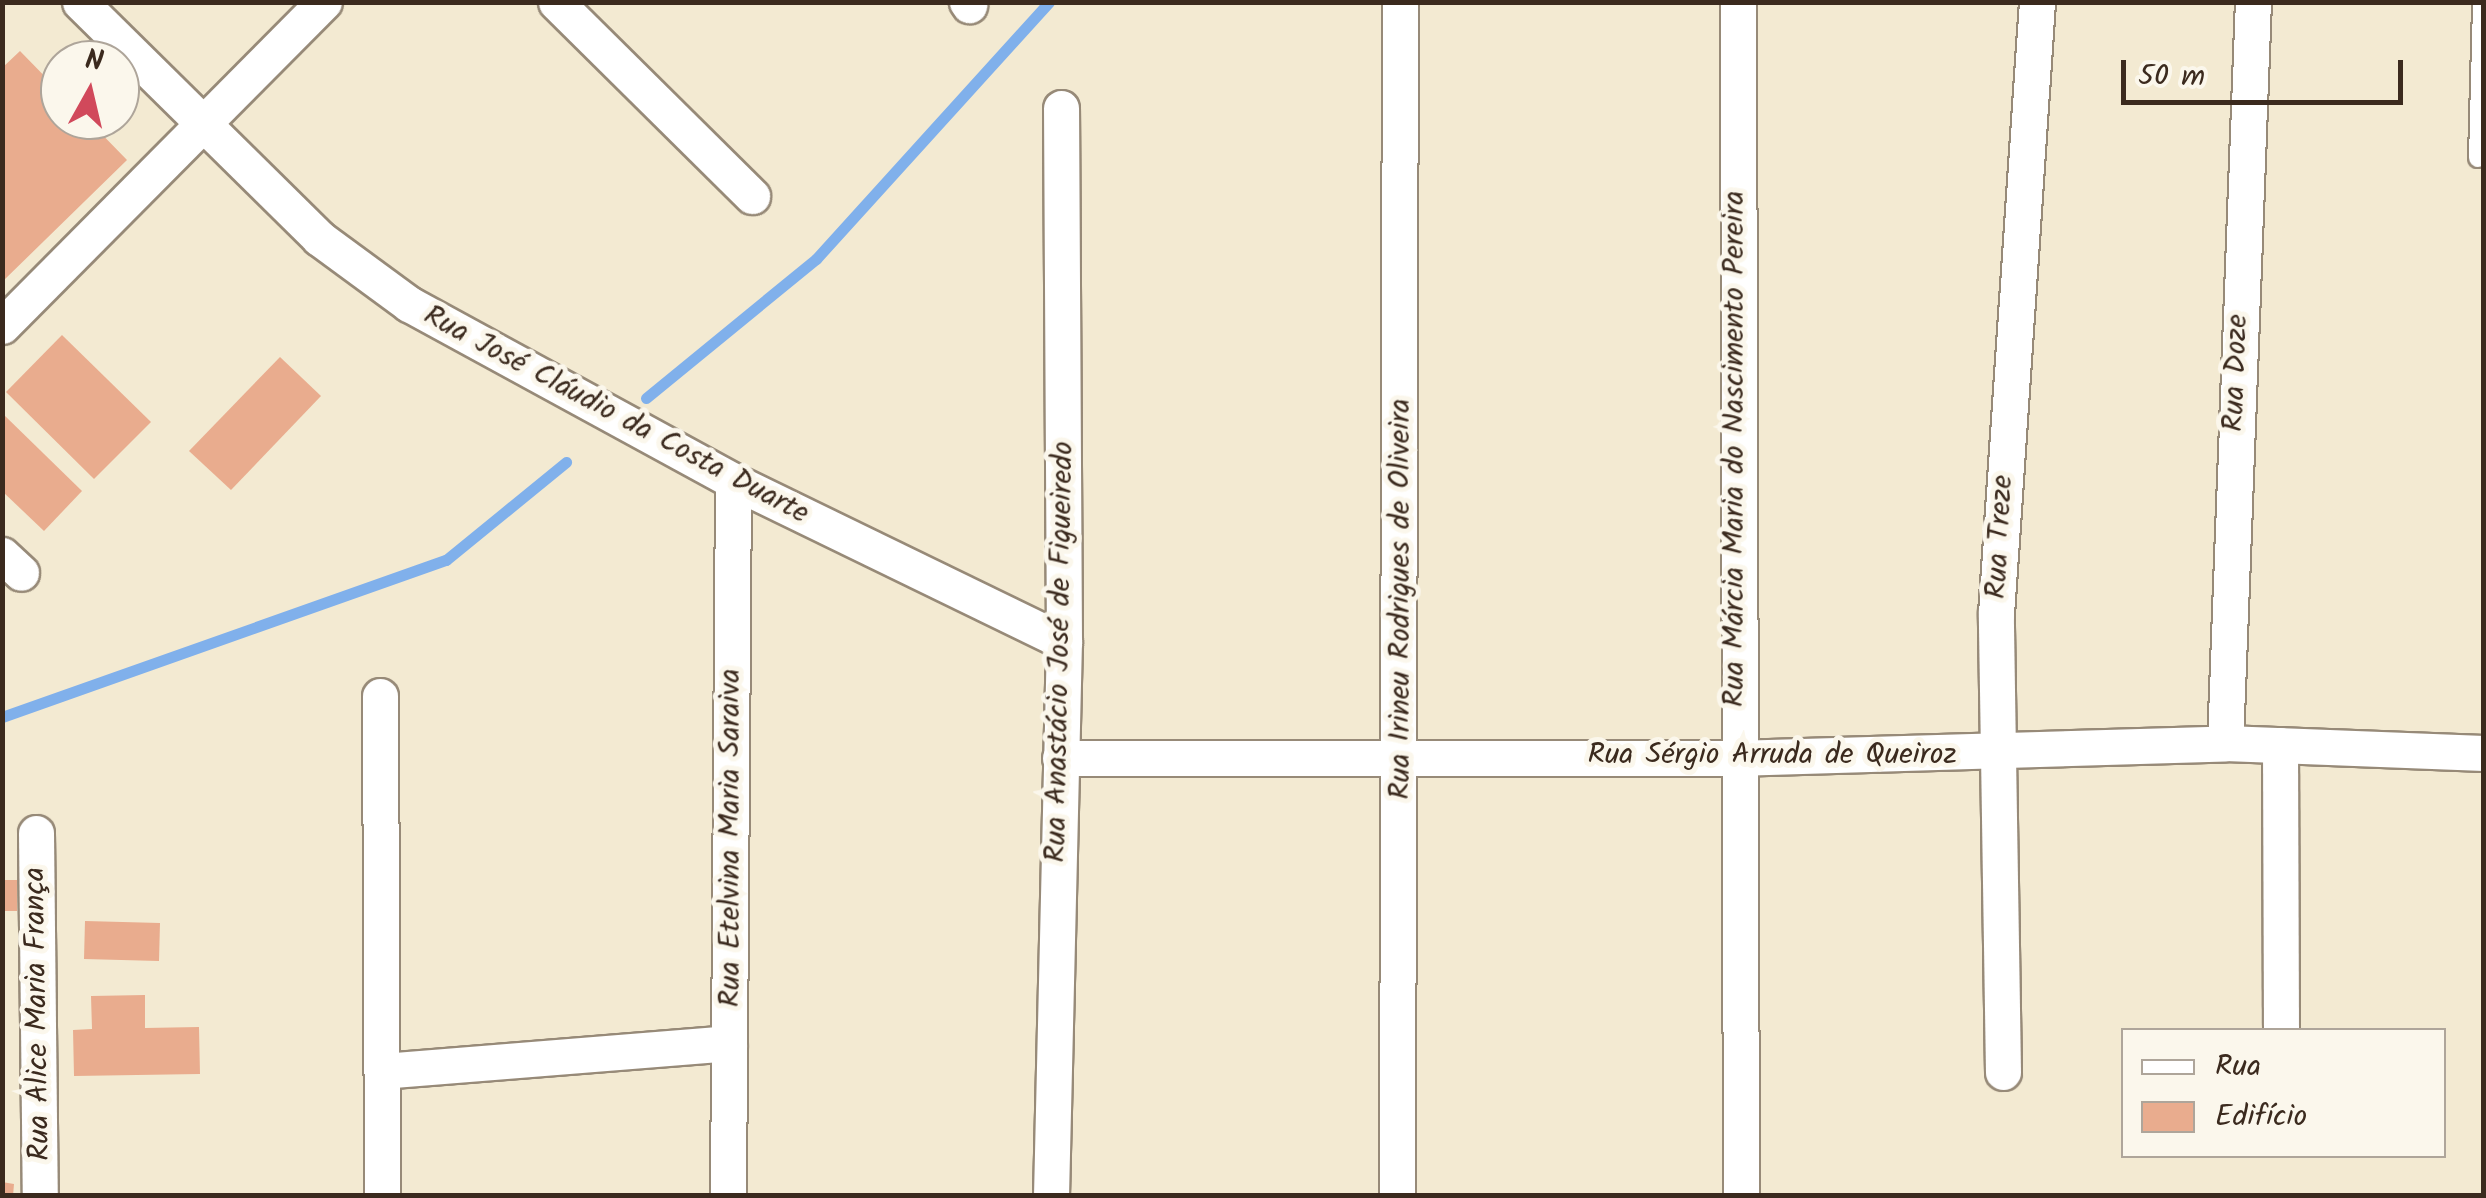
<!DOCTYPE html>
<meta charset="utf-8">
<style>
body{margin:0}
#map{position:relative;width:2486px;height:1198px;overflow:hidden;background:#f3ead2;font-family:Kalam,sans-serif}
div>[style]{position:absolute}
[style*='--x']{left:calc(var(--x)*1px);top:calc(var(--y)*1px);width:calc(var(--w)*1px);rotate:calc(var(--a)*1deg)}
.stream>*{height:11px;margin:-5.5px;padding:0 5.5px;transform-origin:5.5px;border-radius:5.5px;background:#80b0eb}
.building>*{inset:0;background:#e9ac8e}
.roads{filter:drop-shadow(2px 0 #978a78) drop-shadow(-2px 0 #978a78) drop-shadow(0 2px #978a78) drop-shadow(0 -2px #978a78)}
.lane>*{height:18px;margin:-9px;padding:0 9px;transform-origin:9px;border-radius:9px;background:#fff}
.street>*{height:35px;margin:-17.5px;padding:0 17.5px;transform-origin:17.5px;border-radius:17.5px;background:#fff}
span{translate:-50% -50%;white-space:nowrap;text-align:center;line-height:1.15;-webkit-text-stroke:10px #fbf7ec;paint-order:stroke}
.street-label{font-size:30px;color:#3b2a1e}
.frame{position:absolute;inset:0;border:5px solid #3b2a1e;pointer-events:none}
.legend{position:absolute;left:2121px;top:1028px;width:325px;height:130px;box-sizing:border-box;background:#fbf7ec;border:2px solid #aea59a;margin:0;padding:12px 18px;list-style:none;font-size:30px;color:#3b2a1e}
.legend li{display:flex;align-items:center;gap:20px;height:50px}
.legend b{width:50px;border:2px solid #aea59a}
.north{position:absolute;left:40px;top:40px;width:100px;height:100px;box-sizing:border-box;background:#fbf7ec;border:2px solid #aea59a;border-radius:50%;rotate:8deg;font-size:28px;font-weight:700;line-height:40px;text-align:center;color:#3b2a1e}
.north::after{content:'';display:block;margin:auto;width:35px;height:45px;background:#d1495b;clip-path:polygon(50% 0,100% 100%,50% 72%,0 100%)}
.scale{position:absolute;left:2121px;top:60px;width:282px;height:45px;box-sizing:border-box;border:5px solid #3b2a1e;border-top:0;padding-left:12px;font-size:30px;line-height:35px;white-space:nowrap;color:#3b2a1e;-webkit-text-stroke:8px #fbf7ec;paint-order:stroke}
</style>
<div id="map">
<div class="stream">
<div style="--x:646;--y:398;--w:220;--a:-39.3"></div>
<div style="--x:816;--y:259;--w:347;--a:-47.8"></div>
<div style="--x:2;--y:717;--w:471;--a:-19.5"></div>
<div style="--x:446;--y:560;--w:155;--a:-39.2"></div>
</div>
<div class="building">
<div style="clip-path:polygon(20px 51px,60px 92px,60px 120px,88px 120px,127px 160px,2px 282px,2px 68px)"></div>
<div style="clip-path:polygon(62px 335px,151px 422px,94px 479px,6px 392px)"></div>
<div style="clip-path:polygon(280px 357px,321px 396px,231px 490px,189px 451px)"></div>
<div style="clip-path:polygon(2px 413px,82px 491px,44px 531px,2px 491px)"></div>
<div style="clip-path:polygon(2px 880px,17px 880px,17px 911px,2px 911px)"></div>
<div style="clip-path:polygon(85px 921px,160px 923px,159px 961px,84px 959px)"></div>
<div style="clip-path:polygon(145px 995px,145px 1028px,199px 1027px,200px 1074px,74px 1076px,73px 1030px,92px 1029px,91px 996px)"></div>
<div style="clip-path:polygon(2px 1182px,14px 1184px,13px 1196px,2px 1196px)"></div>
</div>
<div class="roads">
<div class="lane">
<div style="--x:2478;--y:158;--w:156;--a:-88.5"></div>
</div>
<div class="street">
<div style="--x:80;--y:2;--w:336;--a:44.6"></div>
<div style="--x:319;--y:238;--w:112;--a:36.3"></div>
<div style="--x:409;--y:304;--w:369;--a:28.6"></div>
<div style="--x:733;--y:481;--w:368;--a:25.9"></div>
<div style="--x:556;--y:2;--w:276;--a:44.7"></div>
<div style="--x:967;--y:2;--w:4;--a:56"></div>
<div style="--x:1738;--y:2;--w:1194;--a:89.86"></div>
<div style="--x:2;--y:326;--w:457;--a:-45.2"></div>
<div style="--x:2;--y:555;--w:26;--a:43"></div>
<div style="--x:380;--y:696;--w:500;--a:89.77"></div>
<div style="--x:2225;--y:743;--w:742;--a:-87.84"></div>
<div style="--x:2280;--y:745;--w:285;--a:89.8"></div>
<div style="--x:1060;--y:758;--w:674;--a:0"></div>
<div style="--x:1734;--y:758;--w:491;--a:-1.7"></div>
<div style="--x:2225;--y:743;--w:259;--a:2.2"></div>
<div style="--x:36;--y:833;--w:363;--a:89.4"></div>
<div style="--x:382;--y:1071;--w:348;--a:-4.6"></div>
<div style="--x:2003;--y:1072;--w:458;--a:-90.9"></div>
<div style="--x:1996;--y:614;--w:613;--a:-86.17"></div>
<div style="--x:728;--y:1196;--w:715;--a:-89.6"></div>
<div style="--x:1051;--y:1196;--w:554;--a:-88.66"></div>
<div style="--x:1064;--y:642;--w:534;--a:-90.32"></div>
<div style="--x:1397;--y:1196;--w:1194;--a:-89.86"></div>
</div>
</div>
<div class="street-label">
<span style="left:2236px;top:373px;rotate:-88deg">Rua Doze</span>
<span style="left:616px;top:415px;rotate:28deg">Rua José Cláudio da Costa Duarte</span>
<span style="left:1735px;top:449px;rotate:-90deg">Rua Márcia Maria do Nascimento Pereira</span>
<span style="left:2000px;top:537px;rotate:-87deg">Rua Treze</span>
<span style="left:1401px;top:599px;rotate:-90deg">Rua Irineu Rodrigues de Oliveira</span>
<span style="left:1060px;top:652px;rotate:-89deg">Rua Anastácio José de Figueiredo</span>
<span style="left:1772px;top:755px">Rua Sérgio Arruda de Queiroz</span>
<span style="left:731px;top:838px;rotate:-90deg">Rua Etelvina Maria Saraiva</span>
<span style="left:38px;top:1014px;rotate:-91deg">Rua Alice Maria França</span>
</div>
<div class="frame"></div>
<ul class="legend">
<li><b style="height:12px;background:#fff"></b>Rua</li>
<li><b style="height:28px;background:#e9ac8e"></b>Edifício</li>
</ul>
<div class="north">N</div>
<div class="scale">50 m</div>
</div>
